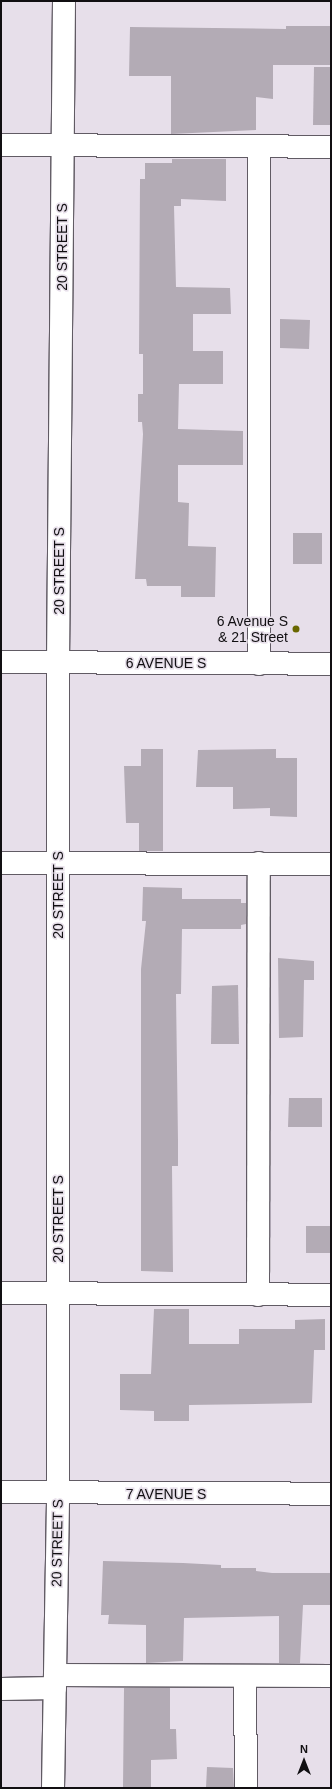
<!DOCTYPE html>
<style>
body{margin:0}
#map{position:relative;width:332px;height:1789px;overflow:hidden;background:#e7dfea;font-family:Arial,sans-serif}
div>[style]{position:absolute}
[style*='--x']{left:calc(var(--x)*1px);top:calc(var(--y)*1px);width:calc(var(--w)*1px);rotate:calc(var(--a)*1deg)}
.building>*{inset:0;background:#b3abb5}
.roads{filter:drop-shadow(1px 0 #615b64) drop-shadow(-1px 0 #615b64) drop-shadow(0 1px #615b64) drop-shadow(0 -1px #615b64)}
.minor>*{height:22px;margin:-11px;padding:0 11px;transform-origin:11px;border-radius:11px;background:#fff}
.major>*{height:22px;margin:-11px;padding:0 11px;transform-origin:11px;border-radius:11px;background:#fff}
.dots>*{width:11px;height:11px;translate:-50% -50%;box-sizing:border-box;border:2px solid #e7dfea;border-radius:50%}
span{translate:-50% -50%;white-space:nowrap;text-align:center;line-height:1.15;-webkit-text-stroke:3px #e7dfea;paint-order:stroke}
.street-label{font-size:14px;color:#110f12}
.poi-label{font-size:14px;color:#110f12}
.right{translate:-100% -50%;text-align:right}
.frame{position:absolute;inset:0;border:2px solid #110f12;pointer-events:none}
.north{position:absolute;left:284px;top:1741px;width:40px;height:40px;-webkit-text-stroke:3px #e7dfea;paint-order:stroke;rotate:0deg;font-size:11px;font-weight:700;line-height:16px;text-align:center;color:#110f12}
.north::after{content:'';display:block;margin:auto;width:14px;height:18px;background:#110f12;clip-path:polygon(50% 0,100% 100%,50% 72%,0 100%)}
</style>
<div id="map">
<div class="building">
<div style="clip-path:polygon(286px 26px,331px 26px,331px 65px,273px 65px,273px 99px,256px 97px,256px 130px,171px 134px,171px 76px,129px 76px,130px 27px,286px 29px)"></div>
<div style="clip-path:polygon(314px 67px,331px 67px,331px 125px,313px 125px)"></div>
<div style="clip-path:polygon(172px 159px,226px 159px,226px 201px,181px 199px,181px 206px,174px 206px,176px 287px,230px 288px,231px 314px,193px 314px,193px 351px,223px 351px,223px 384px,179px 384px,178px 429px,243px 431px,243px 465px,178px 465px,178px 502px,189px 503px,188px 546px,216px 547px,215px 597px,181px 597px,181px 586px,147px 586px,146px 579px,135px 579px,143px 434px,142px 422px,138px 422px,138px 394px,143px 394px,143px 354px,139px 354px,140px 179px,145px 179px,145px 163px,172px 163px)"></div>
<div style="clip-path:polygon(280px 319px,310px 320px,309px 349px,280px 348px)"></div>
<div style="clip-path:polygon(293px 533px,322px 533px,322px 564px,293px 564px)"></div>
<div style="clip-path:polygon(141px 749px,163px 749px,163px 851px,139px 851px,139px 823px,126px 823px,124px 766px,141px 766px)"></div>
<div style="clip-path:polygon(276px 749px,276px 758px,297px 758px,297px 817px,270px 816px,270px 808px,233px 809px,233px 787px,196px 787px,198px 750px)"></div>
<div style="clip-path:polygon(143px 887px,182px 888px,182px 899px,241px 899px,241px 903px,246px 903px,246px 924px,241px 925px,241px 929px,182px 929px,181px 994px,176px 994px,178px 1141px,178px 1166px,172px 1166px,173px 1272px,141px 1271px,141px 969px,146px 921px,142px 921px)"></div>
<div style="clip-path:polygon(278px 958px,314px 961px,314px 980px,304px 980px,303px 1037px,279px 1038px)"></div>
<div style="clip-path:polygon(238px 985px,239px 1044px,211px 1044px,212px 986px)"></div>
<div style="clip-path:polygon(289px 1098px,322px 1098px,322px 1127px,288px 1127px)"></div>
<div style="clip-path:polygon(306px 1226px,331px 1226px,331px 1253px,306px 1253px)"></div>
<div style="clip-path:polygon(154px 1309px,189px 1309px,189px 1344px,239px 1344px,239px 1329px,295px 1329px,295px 1320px,325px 1319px,325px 1350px,314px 1350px,312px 1403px,189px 1405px,189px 1421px,154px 1421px,154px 1411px,120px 1410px,120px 1374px,151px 1374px)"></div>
<div style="clip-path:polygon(103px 1561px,183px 1563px,221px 1565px,221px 1568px,256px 1568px,256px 1571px,272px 1573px,330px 1573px,330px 1605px,303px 1605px,300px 1663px,279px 1663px,279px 1616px,184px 1618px,183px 1661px,146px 1663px,146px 1625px,108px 1624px,109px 1615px,101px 1615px)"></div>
<div style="clip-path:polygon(124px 1688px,170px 1688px,170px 1729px,176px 1729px,177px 1759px,151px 1760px,151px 1788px,123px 1788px)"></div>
<div style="clip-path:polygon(207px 1767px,233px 1768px,234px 1788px,206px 1788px)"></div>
</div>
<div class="roads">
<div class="minor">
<div style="--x:1;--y:145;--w:330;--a:0.3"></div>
<div style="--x:259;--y:147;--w:517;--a:90"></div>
<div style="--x:1;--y:863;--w:330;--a:0.2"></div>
<div style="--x:1;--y:1293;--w:330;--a:0.3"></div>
<div style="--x:258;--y:1295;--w:432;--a:-89.9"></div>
<div style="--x:1;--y:1492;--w:330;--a:0.3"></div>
<div style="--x:55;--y:1675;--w:276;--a:0.2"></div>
<div style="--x:245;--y:1676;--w:112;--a:89.5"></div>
<div style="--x:1;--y:1689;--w:54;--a:-1.1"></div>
<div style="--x:53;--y:1788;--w:295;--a:-89"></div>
<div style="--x:58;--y:1493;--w:831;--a:-90"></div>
<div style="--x:58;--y:662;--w:661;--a:-89.48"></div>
</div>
<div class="major">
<div style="--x:1;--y:662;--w:330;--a:0.3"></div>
</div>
</div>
<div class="dots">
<div style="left:296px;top:629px;background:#696700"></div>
</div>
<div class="street-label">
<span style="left:62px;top:247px;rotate:-90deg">20 STREET S</span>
<span style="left:59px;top:571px;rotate:-90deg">20 STREET S</span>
<span style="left:166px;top:663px">6 AVENUE S</span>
<span style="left:58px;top:895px;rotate:-90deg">20 STREET S</span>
<span style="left:58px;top:1219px;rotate:-90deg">20 STREET S</span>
<span style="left:166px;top:1494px">7 AVENUE S</span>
<span style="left:57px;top:1543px;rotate:-89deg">20 STREET S</span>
</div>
<div class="poi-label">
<span class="right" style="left:288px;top:629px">6 Avenue S<br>&amp; 21 Street</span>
</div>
<div class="frame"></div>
<div class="north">N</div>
</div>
